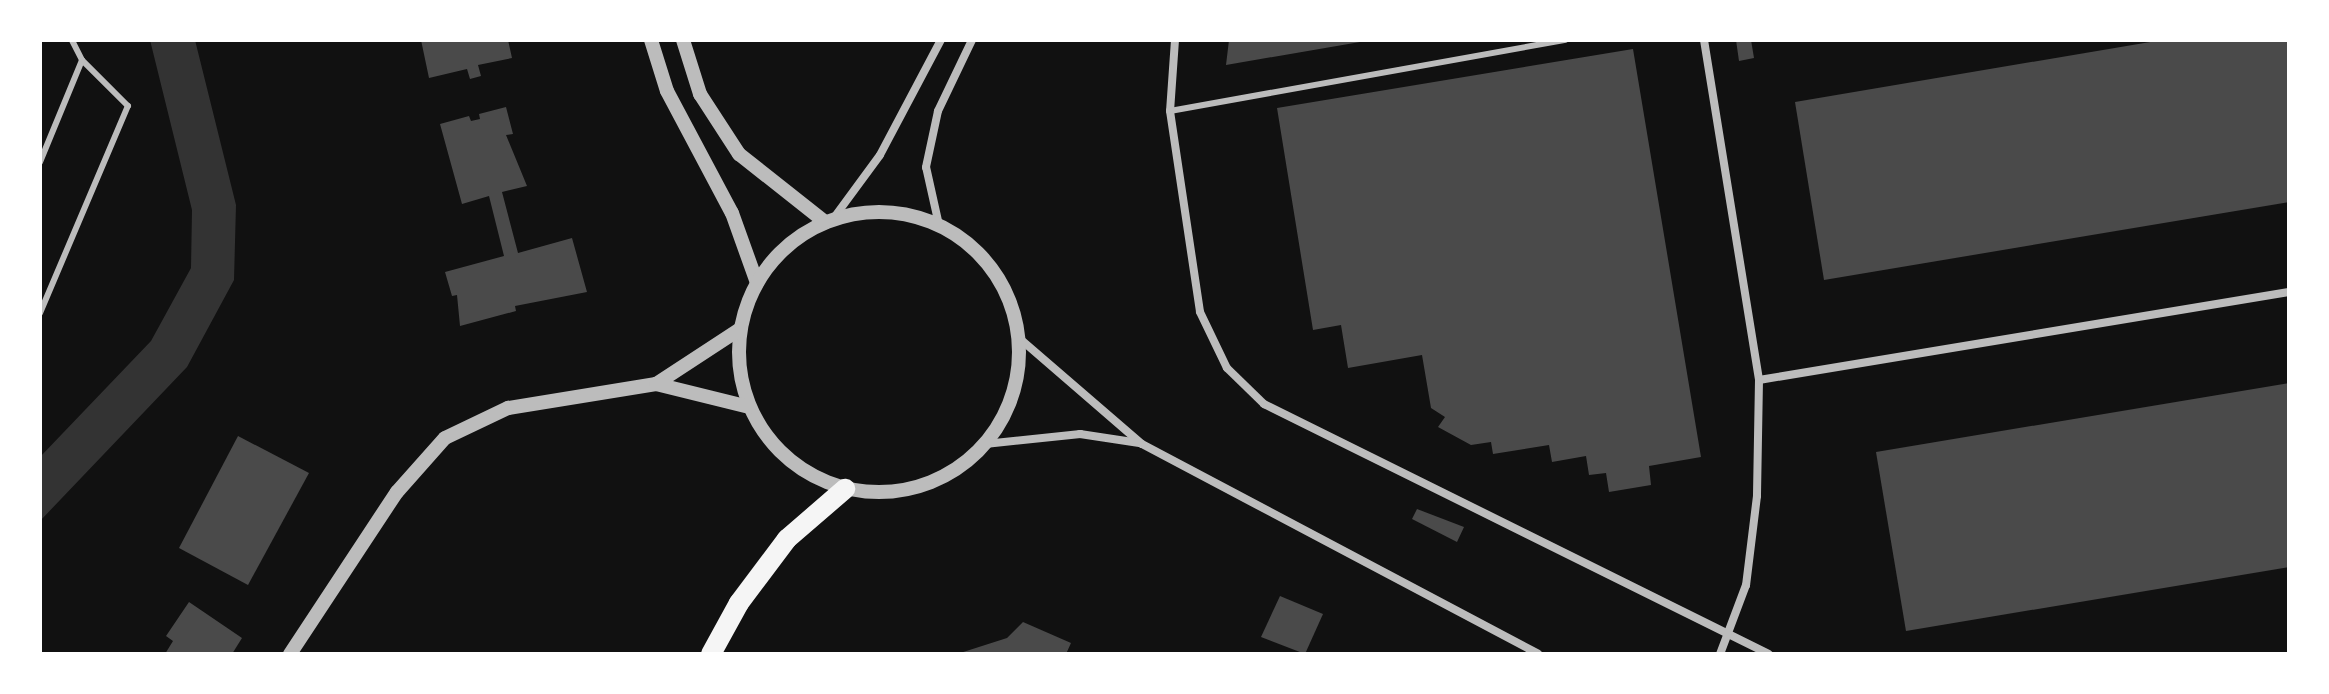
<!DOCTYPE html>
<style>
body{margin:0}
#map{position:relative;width:2329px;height:694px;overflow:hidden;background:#111;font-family:Manrope,sans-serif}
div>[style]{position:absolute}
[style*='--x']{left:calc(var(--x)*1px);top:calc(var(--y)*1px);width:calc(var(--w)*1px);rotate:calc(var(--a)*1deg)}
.water>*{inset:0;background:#333}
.building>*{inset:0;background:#4a4a4a}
.service>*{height:6px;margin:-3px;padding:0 3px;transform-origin:3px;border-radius:3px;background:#bcbcbc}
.minor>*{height:8px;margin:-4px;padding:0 4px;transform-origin:4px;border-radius:4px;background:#bcbcbc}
.tertiary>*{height:14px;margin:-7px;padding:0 7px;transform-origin:7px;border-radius:7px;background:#bcbcbc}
.tertiary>.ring{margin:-7px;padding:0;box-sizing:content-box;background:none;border:14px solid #bcbcbc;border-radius:50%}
.primary>*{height:20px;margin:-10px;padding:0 10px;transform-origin:10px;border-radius:10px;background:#f5f5f5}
span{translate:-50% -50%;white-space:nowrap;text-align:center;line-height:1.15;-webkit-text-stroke:6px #fff;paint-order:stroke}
.frame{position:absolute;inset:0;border:42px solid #fff;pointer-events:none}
</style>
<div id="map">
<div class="water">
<div style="clip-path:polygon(150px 40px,195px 40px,236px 205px,234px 280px,187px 367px,40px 521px,40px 457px,151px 341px,191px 268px,192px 210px)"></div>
</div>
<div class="building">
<div style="clip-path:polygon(421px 40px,508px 40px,512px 58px,478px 65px,481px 76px,470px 79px,467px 69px,429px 78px)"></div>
<div style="clip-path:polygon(1229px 40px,1254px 42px,1360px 42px,1226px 65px)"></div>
<div style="clip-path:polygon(1736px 40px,1751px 40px,1754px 58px,1739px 61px)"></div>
<div style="clip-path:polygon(2162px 40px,2289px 40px,2289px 202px,1824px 280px,1795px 102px)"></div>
<div style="clip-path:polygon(1633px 49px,1701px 457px,1649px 466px,1651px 485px,1609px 492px,1606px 473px,1589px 475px,1586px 456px,1552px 462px,1549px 445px,1493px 454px,1491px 442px,1471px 445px,1438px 427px,1445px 417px,1431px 408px,1422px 355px,1348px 368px,1341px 325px,1313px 330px,1277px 108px)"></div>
<div style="clip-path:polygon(506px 107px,513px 134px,506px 135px,527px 186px,502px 192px,518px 253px,572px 238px,587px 292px,515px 306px,516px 311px,460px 326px,457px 295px,452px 296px,445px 272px,504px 256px,489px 196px,462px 204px,440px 124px,469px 116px,471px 121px,480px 119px,479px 114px)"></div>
<div style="clip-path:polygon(2289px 383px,2289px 567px,1906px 631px,1876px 452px)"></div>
<div style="clip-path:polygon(238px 436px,309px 473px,248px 585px,179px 548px)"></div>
<div style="clip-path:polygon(1417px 509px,1464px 527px,1457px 542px,1412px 519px)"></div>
<div style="clip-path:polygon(1280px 596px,1323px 614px,1305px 654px,1261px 637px)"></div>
<div style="clip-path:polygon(189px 602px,242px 638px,232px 654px,165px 654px,173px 641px,166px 636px)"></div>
<div style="clip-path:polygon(1023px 622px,1071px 643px,1066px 654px,957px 654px,1007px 638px)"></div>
</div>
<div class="service">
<div style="--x:1170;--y:111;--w:402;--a:-10.2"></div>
<div style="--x:40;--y:162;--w:110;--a:-67.6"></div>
<div style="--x:40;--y:313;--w:225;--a:-67"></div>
<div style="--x:128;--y:106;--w:65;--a:-135"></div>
<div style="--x:82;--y:60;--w:22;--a:-117"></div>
</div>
<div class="minor">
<div style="--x:1175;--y:40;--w:71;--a:94"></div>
<div style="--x:1170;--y:111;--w:203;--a:81.5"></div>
<div style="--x:1200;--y:312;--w:62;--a:64.3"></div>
<div style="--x:1227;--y:368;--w:52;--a:44.2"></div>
<div style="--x:1264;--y:404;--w:563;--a:26.34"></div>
<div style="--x:1704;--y:40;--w:344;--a:80.8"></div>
<div style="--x:1759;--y:380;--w:116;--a:91"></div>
<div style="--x:1757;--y:496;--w:90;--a:97"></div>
<div style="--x:1746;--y:585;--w:74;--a:110.6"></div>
<div style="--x:833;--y:219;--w:79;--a:-53.7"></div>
<div style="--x:880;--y:155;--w:130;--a:-62.1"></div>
<div style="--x:939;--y:225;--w:59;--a:-102.6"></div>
<div style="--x:926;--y:167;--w:57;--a:-77.9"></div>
<div style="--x:938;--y:111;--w:79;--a:-64.4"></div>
<div style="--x:1019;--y:338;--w:162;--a:40.8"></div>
<div style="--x:1142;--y:444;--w:448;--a:27.9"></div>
<div style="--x:1759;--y:380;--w:537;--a:-9.43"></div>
<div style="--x:985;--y:444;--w:96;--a:-6"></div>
<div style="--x:1080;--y:434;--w:60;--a:8.7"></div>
</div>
<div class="tertiary">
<div style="--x:651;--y:40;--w:53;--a:72.6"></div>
<div style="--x:667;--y:91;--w:138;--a:62"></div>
<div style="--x:732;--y:213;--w:74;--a:70.3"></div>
<div style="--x:683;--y:40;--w:57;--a:72.5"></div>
<div style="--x:700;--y:94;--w:72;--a:57"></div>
<div style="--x:739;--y:154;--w:110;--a:38.3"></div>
<div class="ring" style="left:739px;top:212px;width:266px;height:266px"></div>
<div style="--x:656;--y:384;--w:100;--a:-33.2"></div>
<div style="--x:290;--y:654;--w:194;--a:-56.6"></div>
<div style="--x:397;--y:492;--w:72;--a:-48.4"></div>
<div style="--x:445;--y:438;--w:70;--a:-25.5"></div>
<div style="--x:508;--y:408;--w:150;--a:-9.2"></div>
<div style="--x:656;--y:384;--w:96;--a:13.9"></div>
</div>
<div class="primary">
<div style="--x:711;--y:654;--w:58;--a:-61.2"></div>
<div style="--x:739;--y:603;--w:80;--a:-53.1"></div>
<div style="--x:787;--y:539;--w:77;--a:-40.8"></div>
</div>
<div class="frame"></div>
</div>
